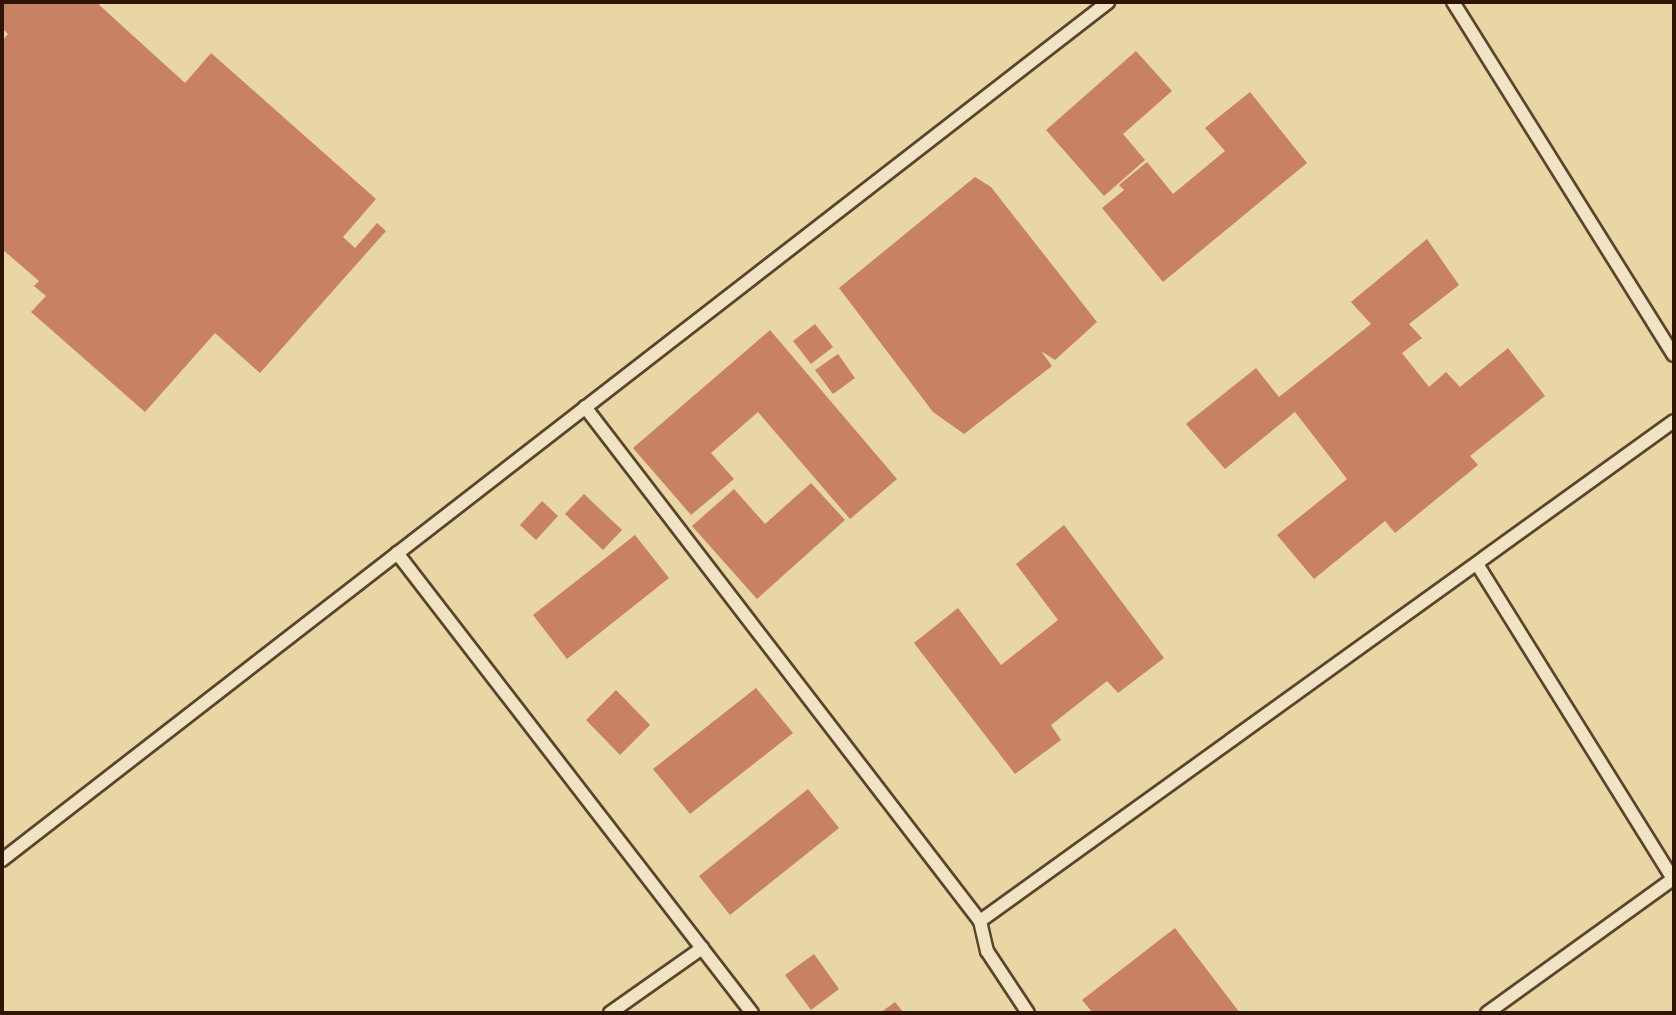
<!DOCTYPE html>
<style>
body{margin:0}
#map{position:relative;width:1676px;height:1015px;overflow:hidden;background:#e8d6a5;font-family:"Sorts Mill Goudy",serif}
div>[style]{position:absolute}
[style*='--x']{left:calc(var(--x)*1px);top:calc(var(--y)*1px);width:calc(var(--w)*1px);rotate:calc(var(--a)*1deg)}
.building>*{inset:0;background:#c98164}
.roads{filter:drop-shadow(2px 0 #5c442c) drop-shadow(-2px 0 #5c442c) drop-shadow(0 2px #5c442c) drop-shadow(0 -2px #5c442c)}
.lane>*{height:12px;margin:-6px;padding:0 6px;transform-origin:6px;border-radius:6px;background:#f0e4c4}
span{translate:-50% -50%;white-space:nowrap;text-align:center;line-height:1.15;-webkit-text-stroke:7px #f0e4c4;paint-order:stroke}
.frame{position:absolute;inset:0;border:4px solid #2d1404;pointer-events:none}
</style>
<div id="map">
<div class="building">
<div style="clip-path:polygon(2px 2px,96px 2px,185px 83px,211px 53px,376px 199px,343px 237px,355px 248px,377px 223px,386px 231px,260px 373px,215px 333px,145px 412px,31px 312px,46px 296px,34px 286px,39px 281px,2px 249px,2px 41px,8px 34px,2px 28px)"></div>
<div style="clip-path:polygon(1136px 51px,1172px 91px,1123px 134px,1145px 160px,1104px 196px,1046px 130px)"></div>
<div style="clip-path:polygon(1250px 92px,1307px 163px,1163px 282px,1102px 208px,1124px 190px,1119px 185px,1147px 162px,1173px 194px,1225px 151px,1205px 128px)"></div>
<div style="clip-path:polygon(975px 177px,991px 187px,1097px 322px,1055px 360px,1041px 351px,1052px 366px,964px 434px,933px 412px,839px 288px)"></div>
<div style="clip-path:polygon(1427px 239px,1459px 285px,1409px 324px,1422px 338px,1402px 353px,1429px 387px,1446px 372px,1460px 387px,1508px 348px,1545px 396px,1470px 456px,1478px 465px,1395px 533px,1385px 521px,1314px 579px,1277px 535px,1347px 479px,1295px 412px,1225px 469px,1186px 424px,1256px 368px,1279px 397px,1371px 324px,1351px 302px)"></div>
<div style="clip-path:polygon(815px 324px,833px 347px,811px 364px,793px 341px)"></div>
<div style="clip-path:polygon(770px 330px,897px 479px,850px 519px,758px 412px,711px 453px,734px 479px,691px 515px,633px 448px)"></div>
<div style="clip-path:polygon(838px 354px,855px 378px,833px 394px,815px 370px)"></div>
<div style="clip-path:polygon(811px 483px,845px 520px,757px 599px,692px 526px,734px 489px,765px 524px)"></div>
<div style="clip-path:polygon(584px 494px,622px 530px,603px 550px,565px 514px)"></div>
<div style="clip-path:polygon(542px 501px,558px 516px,536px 540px,520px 525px)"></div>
<div style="clip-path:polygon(1064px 525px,1164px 658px,1118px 693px,1107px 681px,1051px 725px,1061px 740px,1015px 774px,914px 643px,958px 608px,1001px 665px,1058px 620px,1016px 564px)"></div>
<div style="clip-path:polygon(635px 535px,669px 578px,567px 659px,533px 615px)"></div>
<div style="clip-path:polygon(756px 688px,793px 733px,690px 814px,653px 769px)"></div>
<div style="clip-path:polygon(616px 690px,650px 725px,620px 755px,586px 720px)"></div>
<div style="clip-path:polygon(808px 789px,839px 828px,730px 915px,699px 876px)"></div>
<div style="clip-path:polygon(1175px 928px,1240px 1013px,1093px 1013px,1082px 1000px)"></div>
<div style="clip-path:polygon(814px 954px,839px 989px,811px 1010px,785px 975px)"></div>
<div style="clip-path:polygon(895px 1002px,904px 1013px,880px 1013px)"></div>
</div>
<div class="roads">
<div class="lane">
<div style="--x:1453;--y:2;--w:416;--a:58"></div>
<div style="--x:585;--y:407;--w:648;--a:52.46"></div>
<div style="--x:980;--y:921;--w:31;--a:77"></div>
<div style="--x:987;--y:951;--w:74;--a:56.5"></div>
<div style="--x:397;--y:553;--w:581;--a:52.34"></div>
<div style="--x:1477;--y:564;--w:373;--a:58.1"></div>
<div style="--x:2;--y:860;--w:1400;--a:-37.8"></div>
<div style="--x:980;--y:921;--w:855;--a:-35.77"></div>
<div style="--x:610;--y:1013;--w:113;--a:-35.2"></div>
<div style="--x:1487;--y:1013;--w:229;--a:-35.8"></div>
</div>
</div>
<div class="frame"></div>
</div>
